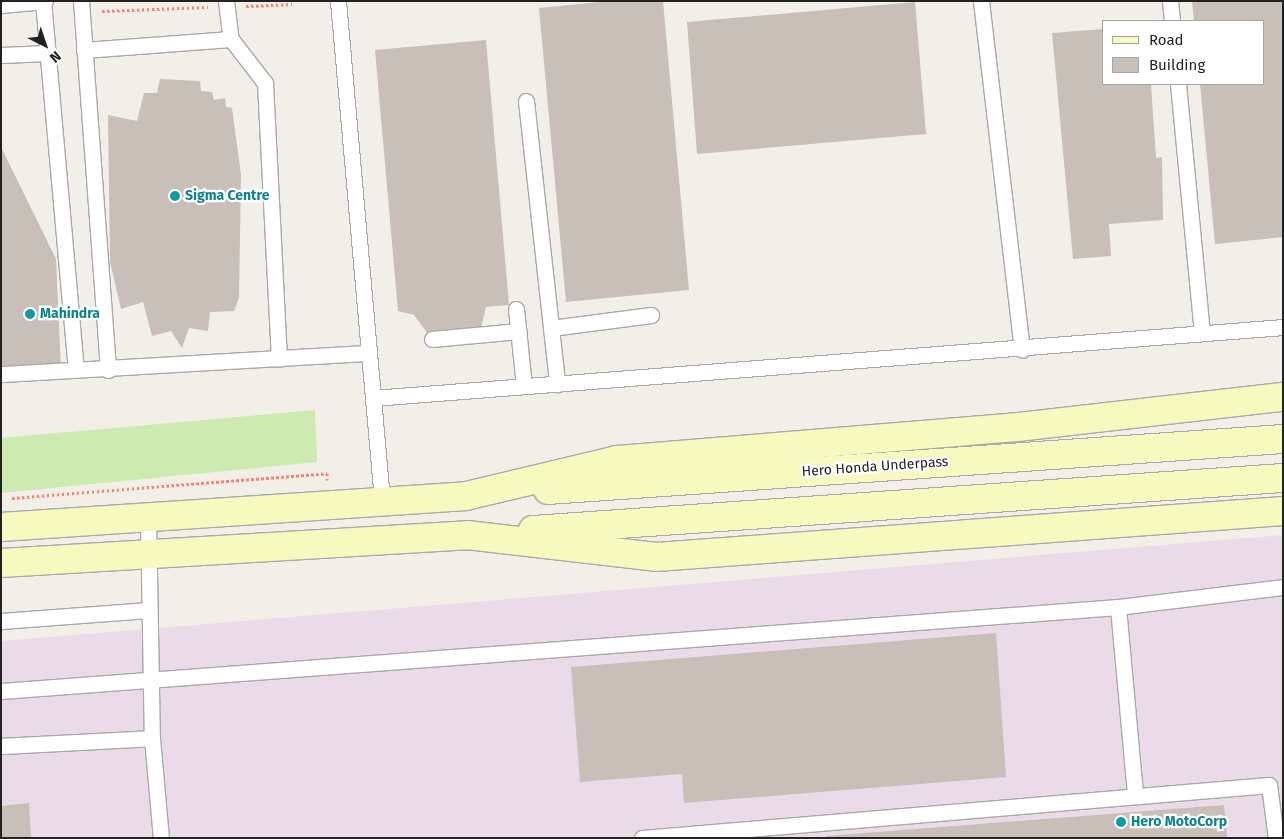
<!DOCTYPE html>
<style>
body{margin:0}
#map{position:relative;width:1284px;height:839px;overflow:hidden;background:#f2efe9;font-family:"Fira Sans",sans-serif}
div>[style]{position:absolute}
[style*='--x']{left:calc(var(--x)*1px);top:calc(var(--y)*1px);width:calc(var(--w)*1px);rotate:calc(var(--a)*1deg)}
.industrial>*{inset:0;background:#ebdbe8}
.grass>*{inset:0;background:#cdebb0}
.building>*{inset:0;background:#c7bfb8}
.path>*{height:3px;margin-top:-1.5px;transform-origin:0;background:repeating-linear-gradient(90deg,#fa8072 0 2.5px,transparent 0 5px)}
.roads{filter:drop-shadow(1px 0 #a9a9a9) drop-shadow(-1px 0 #a9a9a9) drop-shadow(0 1px #a9a9a9) drop-shadow(0 -1px #a9a9a9)}
.lane>*{height:15px;margin:-7.5px;padding:0 7.5px;transform-origin:7.5px;border-radius:7.5px;background:#fff}
.secondary>*{height:28px;margin:-14px;padding:0 14px;transform-origin:14px;border-radius:14px;background:#f7fabf}
.dots>*{width:14px;height:14px;translate:-50% -50%;box-sizing:border-box;border:2px solid #fff;border-radius:50%}
span{translate:-50% -50%;white-space:nowrap;text-align:center;line-height:1.15;-webkit-text-stroke:4.5px #fff;paint-order:stroke}
.culture-label{font-size:14px;color:#0d838f;font-weight:700}
.left{translate:0 -50%;text-align:left}
.street-label{font-size:14px;color:#222}
.frame{position:absolute;inset:0;border:2px solid #222;pointer-events:none}
.legend{position:absolute;left:1102px;top:20px;width:162px;height:65px;box-sizing:border-box;background:#fff;border:1px solid #a7a7a7;margin:0;padding:6px 9px;list-style:none;font-size:15px;color:#222}
.legend li{display:flex;align-items:center;gap:10px;height:25px}
.legend b{width:25px;border:1px solid #a7a7a7}
.north{position:absolute;left:20px;top:20px;width:50px;height:50px;-webkit-text-stroke:4px #fff;paint-order:stroke;rotate:139deg;font-size:14px;font-weight:700;line-height:20px;text-align:center;color:#222}
.north::after{content:'';display:block;margin:auto;width:18px;height:22px;background:#222;clip-path:polygon(50% 0,100% 100%,50% 72%,0 100%)}
</style>
<div id="map">
<div class="industrial">
<div style="clip-path:polygon(1283px 535px,1283px 838px,1px 838px,1px 641px)"></div>
</div>
<div class="grass">
<div style="clip-path:polygon(315px 410px,317px 462px,1px 493px,1px 438px)"></div>
</div>
<div class="building">
<div style="clip-path:polygon(610px 1px,663px 1px,689px 290px,566px 302px,539px 8px)"></div>
<div style="clip-path:polygon(1192px 1px,1283px 1px,1283px 237px,1215px 244px,1200px 84px,1263px 84px,1263px 21px,1194px 21px)"></div>
<div style="clip-path:polygon(915px 2px,926px 134px,697px 154px,687px 22px)"></div>
<div style="clip-path:polygon(1103px 29px,1103px 84px,1151px 84px,1156px 158px,1162px 157px,1163px 220px,1109px 224px,1111px 256px,1073px 259px,1052px 33px)"></div>
<div style="clip-path:polygon(486px 40px,509px 305px,486px 307px,481px 328px,428px 334px,414px 315px,398px 311px,375px 50px)"></div>
<div style="clip-path:polygon(160px 79px,200px 81px,201px 91px,212px 92px,214px 100px,225px 98px,226px 107px,232px 108px,241px 174px,239px 298px,234px 311px,210px 312px,208px 331px,189px 328px,182px 348px,171px 331px,152px 336px,143px 302px,121px 309px,110px 262px,108px 115px,137px 121px,144px 93px,157px 93px)"></div>
<div style="clip-path:polygon(1px 147px,56px 259px,61px 369px,1px 371px)"></div>
<div style="clip-path:polygon(996px 633px,1006px 777px,684px 803px,682px 774px,580px 782px,571px 667px)"></div>
<div style="clip-path:polygon(29px 803px,31px 838px,1px 838px,1px 806px)"></div>
<div style="clip-path:polygon(1224px 805px,1227px 838px,826px 838px,826px 836px)"></div>
</div>
<div class="path">
<div style="--x:246;--y:6;--w:46;--a:-2.5"></div>
<div style="--x:102;--y:11;--w:106;--a:-2.2"></div>
<div style="--x:12;--y:498;--w:316;--a:-4.5"></div>
<div style="--x:327;--y:473;--w:7;--a:90"></div>
</div>
<div class="roads">
<div class="lane">
<div style="--x:43;--y:1;--w:370;--a:84.9"></div>
<div style="--x:81;--y:1;--w:370;--a:85.8"></div>
<div style="--x:226;--y:1;--w:38;--a:83"></div>
<div style="--x:231;--y:39;--w:56;--a:52.3"></div>
<div style="--x:265;--y:83;--w:276;--a:87.1"></div>
<div style="--x:338;--y:1;--w:501;--a:84.96"></div>
<div style="--x:981;--y:1;--w:351;--a:83.3"></div>
<div style="--x:1170;--y:1;--w:20;--a:84"></div>
<div style="--x:1;--y:5;--w:44;--a:-5.2"></div>
<div style="--x:84;--y:50;--w:147;--a:-4.3"></div>
<div style="--x:1;--y:55;--w:47;--a:-2.4"></div>
<div style="--x:1178;--y:84;--w:249;--a:84.5"></div>
<div style="--x:526;--y:101;--w:285;--a:83.7"></div>
<div style="--x:516;--y:309;--w:77;--a:84.1"></div>
<div style="--x:551;--y:328;--w:101;--a:-7.4"></div>
<div style="--x:432;--y:339;--w:87;--a:-5.3"></div>
<div style="--x:1;--y:374;--w:367;--a:-3.3"></div>
<div style="--x:373;--y:398;--w:913;--a:-4.46"></div>
<div style="--x:148;--y:516;--w:222;--a:89"></div>
<div style="--x:152;--y:738;--w:100;--a:84.9"></div>
<div style="--x:1118;--y:607;--w:166;--a:-6.9"></div>
<div style="--x:1;--y:621;--w:148;--a:-4.3"></div>
<div style="--x:1;--y:691;--w:1120;--a:-4.3"></div>
<div style="--x:1118;--y:607;--w:189;--a:84.8"></div>
<div style="--x:1;--y:746;--w:151;--a:-3"></div>
<div style="--x:642;--y:838;--w:629;--a:-4.83"></div>
<div style="--x:1269;--y:785;--w:53;--a:82.5"></div>
</div>
<div class="secondary">
<div style="--x:548;--y:490;--w:737;--a:-3.97"></div>
<div style="--x:1;--y:527;--w:466;--a:-3.8"></div>
<div style="--x:466;--y:496;--w:155;--a:-13.4"></div>
<div style="--x:617;--y:460;--w:402;--a:-4.7"></div>
<div style="--x:1018;--y:427;--w:267;--a:-6.5"></div>
<div style="--x:533;--y:530;--w:752;--a:-3.97"></div>
<div style="--x:1;--y:563;--w:467;--a:-3.4"></div>
<div style="--x:467;--y:535;--w:190;--a:6.6"></div>
<div style="--x:656;--y:557;--w:629;--a:-4.2"></div>
</div>
</div>
<div class="dots">
<div style="left:175px;top:196px;background:#0f9aa8"></div>
<div style="left:30px;top:314px;background:#0f9aa8"></div>
<div style="left:1121px;top:822px;background:#0f9aa8"></div>
</div>
<div class="culture-label">
<span class="left" style="left:185px;top:196px">Sigma Centre</span>
<span class="left" style="left:40px;top:314px">Mahindra</span>
<span class="left" style="left:1131px;top:822px">Hero MotoCorp</span>
</div>
<div class="street-label">
<span style="left:875px;top:467px;rotate:-4deg">Hero Honda Underpass</span>
</div>
<div class="frame"></div>
<ul class="legend">
<li><b style="height:6px;background:#f7fabf"></b>Road</li>
<li><b style="height:14px;background:#c7bfb8"></b>Building</li>
</ul>
<div class="north">N</div>
</div>
